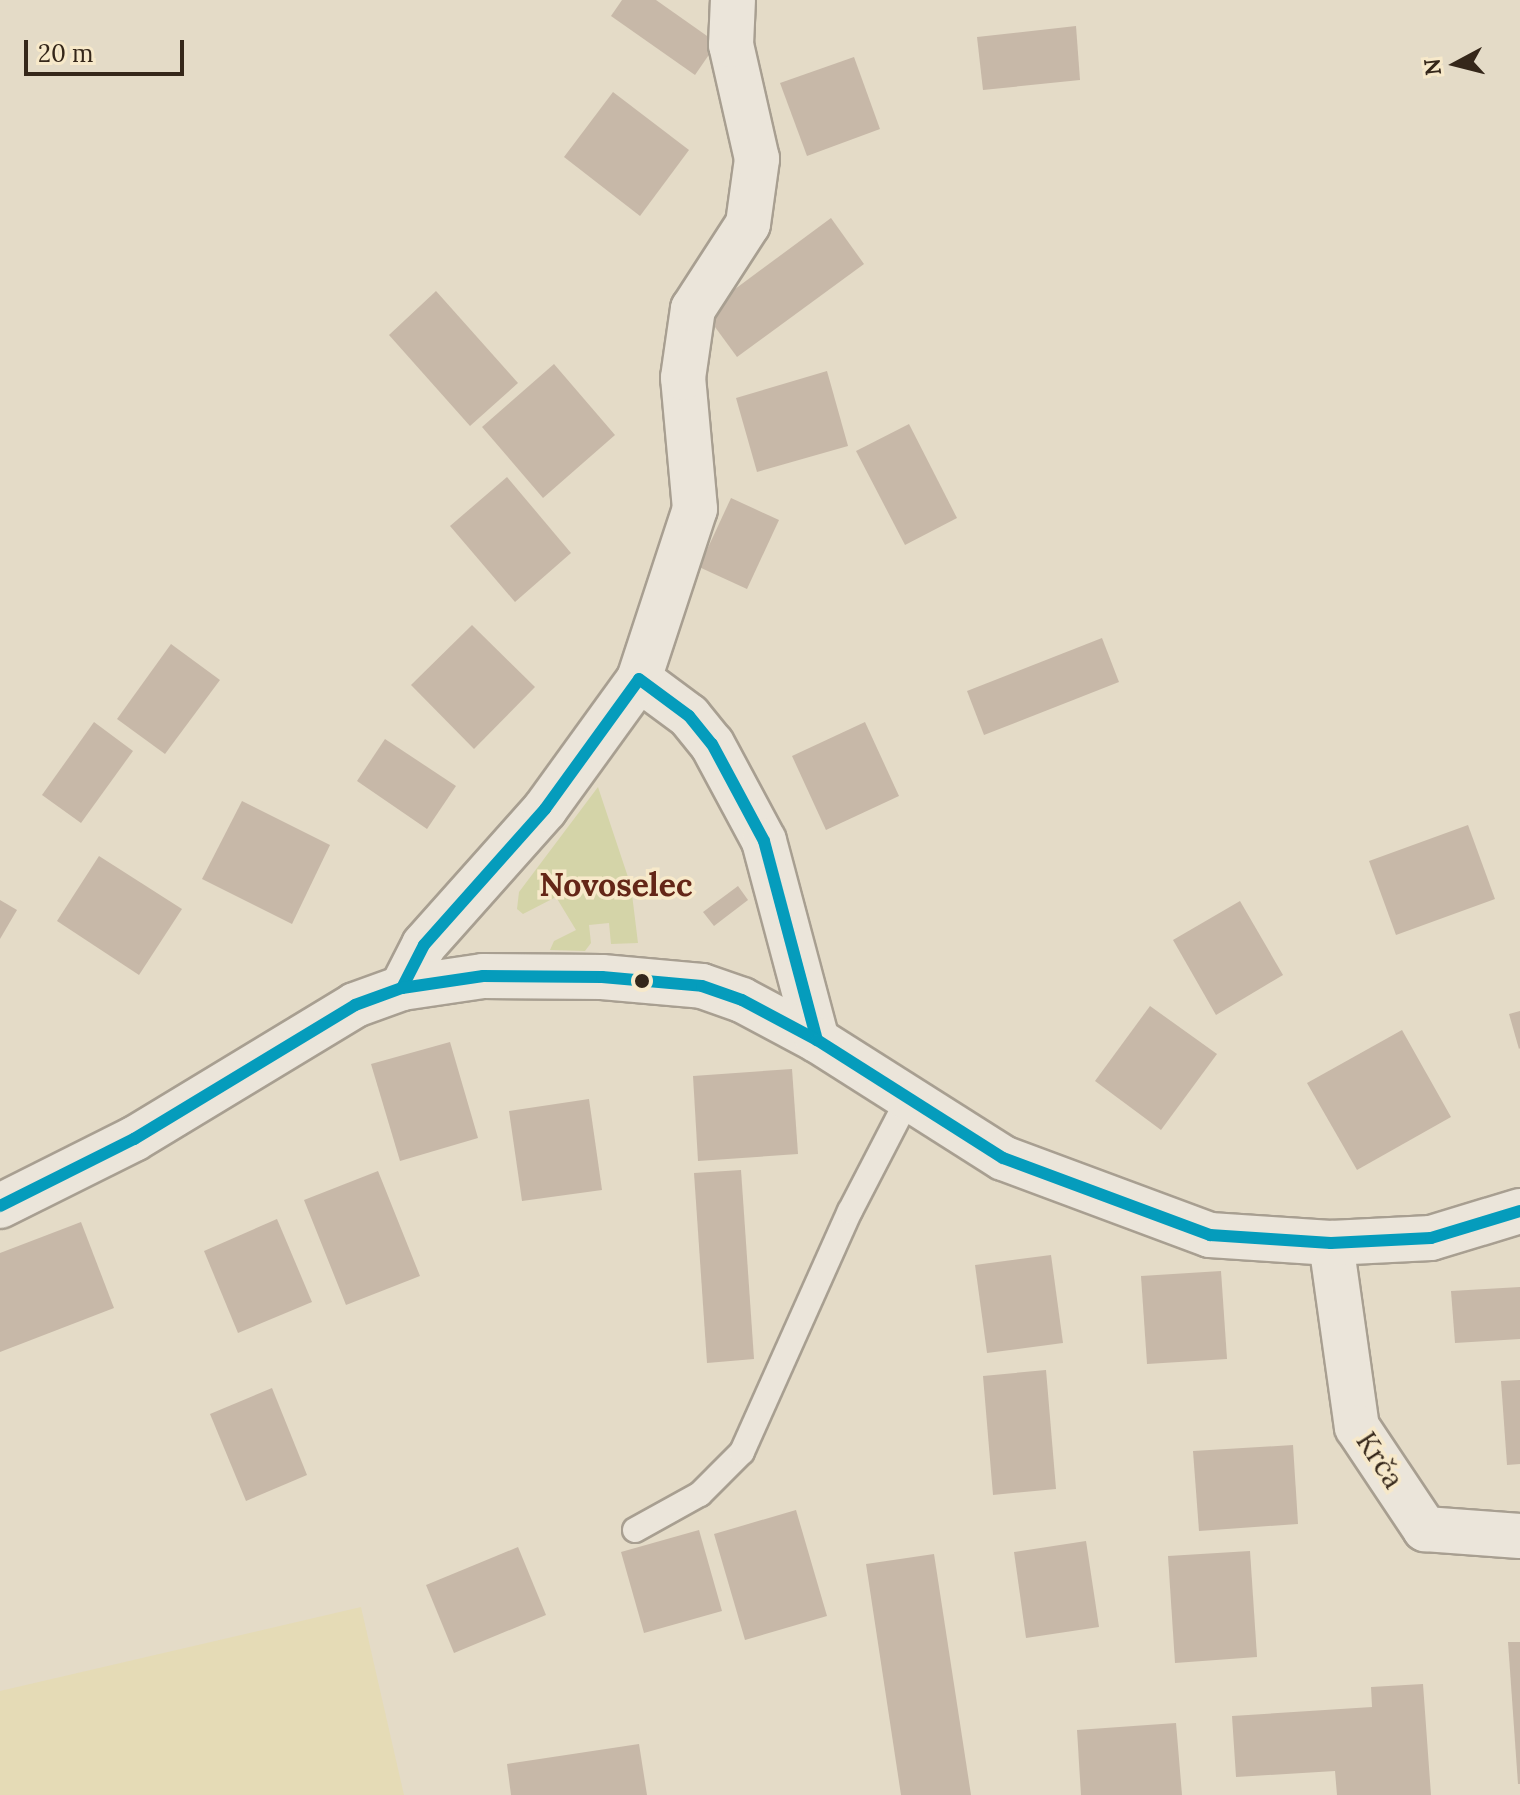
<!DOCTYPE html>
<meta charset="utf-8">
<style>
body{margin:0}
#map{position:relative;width:1520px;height:1795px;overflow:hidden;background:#e4dbc7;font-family:Lora,serif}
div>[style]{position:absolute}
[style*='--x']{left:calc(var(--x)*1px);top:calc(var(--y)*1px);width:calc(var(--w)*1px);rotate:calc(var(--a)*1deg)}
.farmland>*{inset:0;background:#e5dbb6}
.green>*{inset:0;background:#d4d4a8}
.building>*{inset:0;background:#c7b8a8}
.roads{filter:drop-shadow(2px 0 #a89f91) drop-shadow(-2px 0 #a89f91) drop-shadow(0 2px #a89f91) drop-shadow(0 -2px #a89f91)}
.service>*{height:24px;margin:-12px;padding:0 12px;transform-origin:12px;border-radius:12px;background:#ebe5da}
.minor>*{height:44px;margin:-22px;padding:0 22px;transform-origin:22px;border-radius:22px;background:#ebe5da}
.tertiary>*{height:44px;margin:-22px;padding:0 22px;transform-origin:22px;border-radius:22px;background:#ebe5da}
.bus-1>*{height:12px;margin:-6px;padding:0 6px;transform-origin:6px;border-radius:6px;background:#059cbc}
.dots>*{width:22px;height:22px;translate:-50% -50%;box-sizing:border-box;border:4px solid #f7e9ca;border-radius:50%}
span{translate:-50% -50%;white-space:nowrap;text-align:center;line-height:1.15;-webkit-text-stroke:7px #f7e9ca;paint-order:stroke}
.street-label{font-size:28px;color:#35271a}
.quarter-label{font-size:32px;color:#642617;font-weight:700}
.north{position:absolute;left:1416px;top:24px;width:80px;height:80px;-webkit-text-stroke:6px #f7e9ca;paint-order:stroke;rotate:263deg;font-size:22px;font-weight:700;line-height:32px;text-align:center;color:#35271a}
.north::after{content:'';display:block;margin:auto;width:28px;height:36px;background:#35271a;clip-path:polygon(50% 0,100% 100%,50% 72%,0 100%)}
.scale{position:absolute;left:24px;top:40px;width:160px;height:36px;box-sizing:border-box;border:4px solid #35271a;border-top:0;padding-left:10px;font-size:24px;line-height:28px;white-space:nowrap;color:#35271a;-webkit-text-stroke:6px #f7e9ca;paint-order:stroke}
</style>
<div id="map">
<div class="farmland">
<div style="clip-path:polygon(361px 1607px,404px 1795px,0 1795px,0 1691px)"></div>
</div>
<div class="green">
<div style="clip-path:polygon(598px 787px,631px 886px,638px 943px,611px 944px,609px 923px,589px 925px,591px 943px,585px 951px,550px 950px,554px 941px,576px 930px,556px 897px,523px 914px,517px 909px,519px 892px)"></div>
</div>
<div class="building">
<div style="clip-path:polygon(622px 0,656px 0,717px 43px,695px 75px,611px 16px)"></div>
<div style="clip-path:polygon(1076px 26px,1080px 80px,983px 90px,977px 37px)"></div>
<div style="clip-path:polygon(854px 57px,880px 129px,807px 156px,780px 83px)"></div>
<div style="clip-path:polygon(613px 92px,689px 150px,640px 216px,564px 157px)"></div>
<div style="clip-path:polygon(831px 218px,864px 264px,737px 357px,704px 312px)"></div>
<div style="clip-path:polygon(436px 291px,518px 383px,470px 426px,389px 335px)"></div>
<div style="clip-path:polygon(554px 364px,615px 435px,543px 498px,482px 427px)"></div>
<div style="clip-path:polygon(827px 371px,848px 446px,757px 472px,736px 398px)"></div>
<div style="clip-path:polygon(909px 424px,957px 518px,905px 545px,856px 451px)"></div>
<div style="clip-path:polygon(507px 477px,571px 553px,515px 602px,450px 526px)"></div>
<div style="clip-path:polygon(731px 498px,779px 520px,747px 589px,699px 567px)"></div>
<div style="clip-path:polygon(472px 625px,535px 687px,474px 749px,411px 685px)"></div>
<div style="clip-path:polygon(1102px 638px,1119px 682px,984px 735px,967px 691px)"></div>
<div style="clip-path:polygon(171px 644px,220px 680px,165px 754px,117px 719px)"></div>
<div style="clip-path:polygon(94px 722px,133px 751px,81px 823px,42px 795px)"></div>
<div style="clip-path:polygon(865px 722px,899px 796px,826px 830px,792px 756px)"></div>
<div style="clip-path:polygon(385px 739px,456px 786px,427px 829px,357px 781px)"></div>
<div style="clip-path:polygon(242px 801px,330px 845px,292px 924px,202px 879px)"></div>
<div style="clip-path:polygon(1468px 825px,1495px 899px,1396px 935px,1369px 861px)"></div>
<div style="clip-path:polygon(99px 856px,182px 909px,139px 975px,57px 921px)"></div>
<div style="clip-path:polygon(738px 886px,748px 900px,714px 926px,703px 912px)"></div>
<div style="clip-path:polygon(0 900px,17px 910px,0 939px)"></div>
<div style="clip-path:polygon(1240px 901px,1283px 975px,1216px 1015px,1173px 940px)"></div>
<div style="clip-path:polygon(1150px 1006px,1217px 1054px,1161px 1130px,1095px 1081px)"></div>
<div style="clip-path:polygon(1520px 1011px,1520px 1048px,1519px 1049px,1509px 1014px)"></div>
<div style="clip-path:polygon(1402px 1030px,1451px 1117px,1357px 1170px,1307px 1083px)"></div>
<div style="clip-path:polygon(450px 1042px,478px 1138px,400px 1161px,371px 1064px)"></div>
<div style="clip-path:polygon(792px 1069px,798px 1154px,698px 1161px,693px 1076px)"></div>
<div style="clip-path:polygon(589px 1099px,602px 1190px,522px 1201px,509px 1111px)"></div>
<div style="clip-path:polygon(741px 1170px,754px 1359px,707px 1363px,694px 1173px)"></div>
<div style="clip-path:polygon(378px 1171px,420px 1276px,346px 1305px,304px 1200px)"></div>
<div style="clip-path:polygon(277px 1219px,312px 1302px,238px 1333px,204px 1251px)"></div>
<div style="clip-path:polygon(81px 1222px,114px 1308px,0 1352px,0 1253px)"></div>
<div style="clip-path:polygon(1051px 1255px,1063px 1343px,987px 1353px,975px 1265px)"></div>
<div style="clip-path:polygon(1221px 1271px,1227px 1359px,1147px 1364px,1141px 1276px)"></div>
<div style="clip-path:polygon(1520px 1287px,1520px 1339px,1455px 1343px,1451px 1291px)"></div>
<div style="clip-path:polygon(1046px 1370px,1056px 1489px,993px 1495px,983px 1376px)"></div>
<div style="clip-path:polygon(1520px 1380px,1520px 1464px,1507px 1465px,1501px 1381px)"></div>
<div style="clip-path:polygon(272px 1388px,307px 1475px,246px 1501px,210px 1414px)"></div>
<div style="clip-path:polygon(1293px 1445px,1298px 1524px,1199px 1531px,1193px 1451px)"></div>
<div style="clip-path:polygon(796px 1510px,827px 1616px,745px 1640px,714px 1534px)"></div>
<div style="clip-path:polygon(699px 1530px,722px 1611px,644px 1633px,621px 1552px)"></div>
<div style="clip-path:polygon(1086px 1541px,1099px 1627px,1026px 1638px,1014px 1552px)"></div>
<div style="clip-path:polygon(518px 1547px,546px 1615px,454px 1653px,426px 1585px)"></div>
<div style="clip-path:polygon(1250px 1551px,1257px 1657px,1175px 1663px,1168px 1556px)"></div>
<div style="clip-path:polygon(934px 1554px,971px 1795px,901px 1795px,866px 1564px)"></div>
<div style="clip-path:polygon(1508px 1642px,1520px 1642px,1520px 1784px,1518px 1784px)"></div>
<div style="clip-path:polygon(1423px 1684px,1431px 1795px,1337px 1795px,1335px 1771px,1236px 1777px,1232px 1716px,1372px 1707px,1371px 1687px)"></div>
<div style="clip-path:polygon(1176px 1723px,1182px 1795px,1081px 1795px,1077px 1730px)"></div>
<div style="clip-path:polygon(639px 1744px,647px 1795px,511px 1795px,507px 1764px)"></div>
</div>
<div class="roads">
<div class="service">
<div style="--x:635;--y:1530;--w:74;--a:-29"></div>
<div style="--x:700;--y:1494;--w:59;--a:-45"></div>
<div style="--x:742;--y:1452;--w:264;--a:-65.9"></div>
<div style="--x:850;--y:1211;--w:126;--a:-62.6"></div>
</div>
<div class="minor">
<div style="--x:639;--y:679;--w:62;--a:36.5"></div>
<div style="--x:689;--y:716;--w:36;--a:51"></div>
<div style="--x:712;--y:744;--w:110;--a:61.8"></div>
<div style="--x:764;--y:841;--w:206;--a:75.1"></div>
<div style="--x:402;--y:988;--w:48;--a:-62.9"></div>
<div style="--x:424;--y:945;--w:182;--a:-48.3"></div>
<div style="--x:545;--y:809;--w:160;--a:-54.1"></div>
<div style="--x:639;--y:679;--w:179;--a:-71.8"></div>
<div style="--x:695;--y:509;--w:132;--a:-95.2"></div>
<div style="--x:683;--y:378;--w:70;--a:-81.8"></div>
<div style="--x:693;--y:309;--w:101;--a:-57.1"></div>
<div style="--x:748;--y:224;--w:66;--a:-82.1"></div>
<div style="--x:757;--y:159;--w:117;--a:-102.8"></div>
<div style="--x:731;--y:45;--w:45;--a:-87.5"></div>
<div style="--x:1331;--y:1243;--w:186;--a:82"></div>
<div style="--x:1357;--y:1427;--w:123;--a:56.3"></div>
<div style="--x:1425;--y:1529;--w:95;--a:4.2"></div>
</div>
<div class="tertiary">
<div style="--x:0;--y:1206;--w:150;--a:-26.6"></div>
<div style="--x:134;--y:1139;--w:258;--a:-31.2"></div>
<div style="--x:355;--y:1005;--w:50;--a:-19.9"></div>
<div style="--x:402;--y:988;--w:82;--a:-8.4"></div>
<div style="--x:483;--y:976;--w:119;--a:0.5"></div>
<div style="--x:602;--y:977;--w:100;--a:5.1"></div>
<div style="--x:702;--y:986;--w:42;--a:19.3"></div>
<div style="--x:742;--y:1000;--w:85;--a:28.1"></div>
<div style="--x:817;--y:1040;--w:220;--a:32.4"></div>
<div style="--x:1003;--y:1158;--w:221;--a:20.4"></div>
<div style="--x:1210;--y:1235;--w:121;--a:3.8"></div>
<div style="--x:1331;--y:1243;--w:100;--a:-2.9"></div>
<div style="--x:1431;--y:1238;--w:93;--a:-16.9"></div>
</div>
</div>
<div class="bus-1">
<div style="--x:402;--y:988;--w:48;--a:-62.9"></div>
<div style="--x:424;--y:945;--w:182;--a:-48.3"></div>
<div style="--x:545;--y:809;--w:160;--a:-54.1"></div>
<div style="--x:639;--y:679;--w:62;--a:36.5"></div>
<div style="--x:689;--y:716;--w:36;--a:51"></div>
<div style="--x:712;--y:744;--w:110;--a:61.8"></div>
<div style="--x:764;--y:841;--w:206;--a:75.1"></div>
<div style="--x:0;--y:1206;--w:150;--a:-26.6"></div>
<div style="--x:134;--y:1139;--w:258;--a:-31.2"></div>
<div style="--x:355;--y:1005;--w:50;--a:-19.9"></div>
<div style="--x:402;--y:988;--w:82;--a:-8.4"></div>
<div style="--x:483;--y:976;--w:119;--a:0.5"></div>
<div style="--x:602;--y:977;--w:100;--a:5.1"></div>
<div style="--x:702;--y:986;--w:42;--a:19.3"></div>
<div style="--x:742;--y:1000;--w:85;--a:28.1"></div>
<div style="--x:817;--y:1040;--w:220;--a:32.4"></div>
<div style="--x:1003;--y:1158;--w:221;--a:20.4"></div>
<div style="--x:1210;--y:1235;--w:121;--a:3.8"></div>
<div style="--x:1331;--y:1243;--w:100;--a:-2.9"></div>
<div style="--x:1431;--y:1238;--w:93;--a:-16.9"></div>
</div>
<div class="dots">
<div style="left:642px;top:981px;background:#35271a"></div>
</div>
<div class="street-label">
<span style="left:1380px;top:1460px;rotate:57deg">Krča</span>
</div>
<div class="quarter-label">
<span style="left:616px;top:885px">Novoselec</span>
</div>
<div class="north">N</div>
<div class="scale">20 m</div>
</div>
